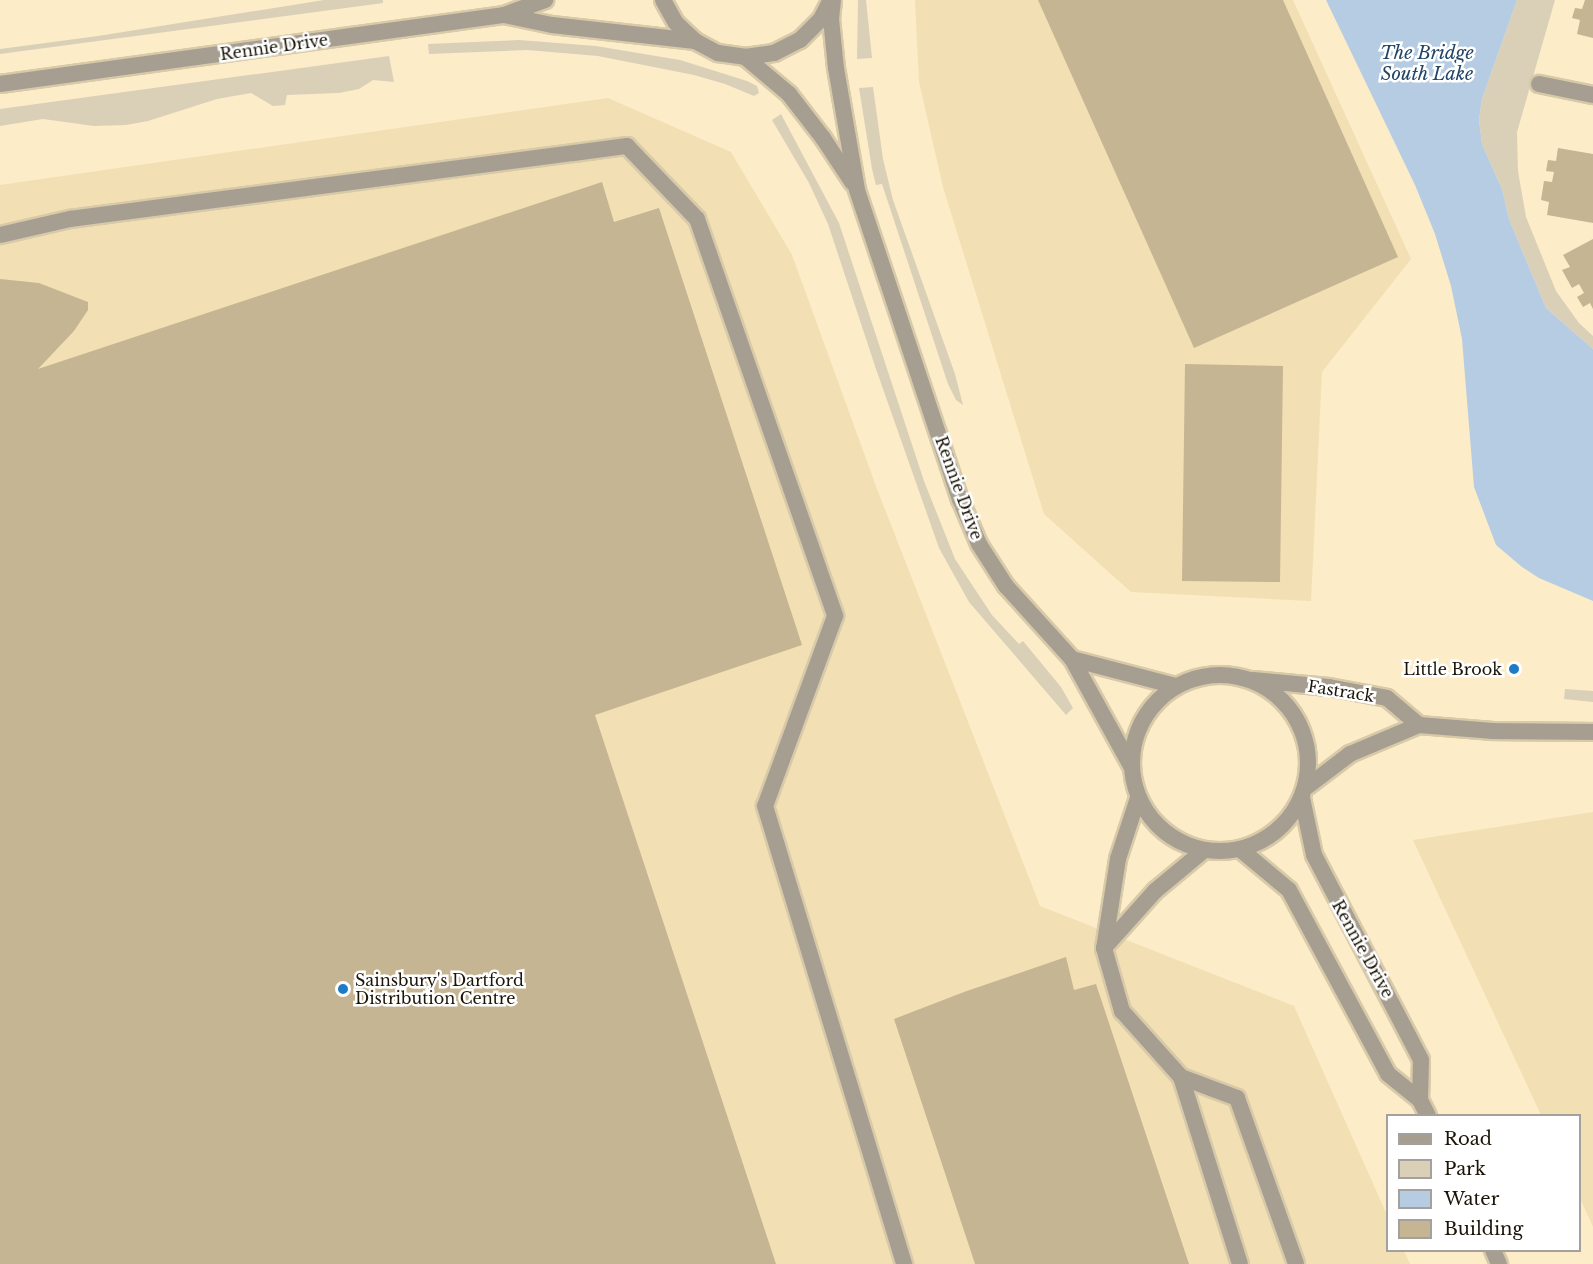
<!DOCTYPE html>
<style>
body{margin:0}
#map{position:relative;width:1593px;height:1264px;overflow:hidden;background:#fcecc8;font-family:"Libre Baskerville",serif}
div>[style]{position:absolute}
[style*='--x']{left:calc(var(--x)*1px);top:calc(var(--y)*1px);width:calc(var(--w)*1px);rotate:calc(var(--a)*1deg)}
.built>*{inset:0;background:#f2dfb4}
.green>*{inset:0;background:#dad0b8}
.water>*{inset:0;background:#b6cce3}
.building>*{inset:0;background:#c5b593}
.roads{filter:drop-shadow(2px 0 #d8caa9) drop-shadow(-2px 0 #d8caa9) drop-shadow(0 2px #d8caa9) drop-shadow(0 -2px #d8caa9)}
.service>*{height:16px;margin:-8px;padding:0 8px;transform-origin:8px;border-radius:8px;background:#a69f91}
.minor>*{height:16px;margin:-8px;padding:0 8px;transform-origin:8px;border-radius:8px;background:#a69f91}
.tertiary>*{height:16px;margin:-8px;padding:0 8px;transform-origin:8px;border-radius:8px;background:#a69f91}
.tertiary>.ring{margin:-8px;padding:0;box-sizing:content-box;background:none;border:16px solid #a69f91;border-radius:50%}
.dots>*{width:16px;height:16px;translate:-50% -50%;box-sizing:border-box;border:3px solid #fff;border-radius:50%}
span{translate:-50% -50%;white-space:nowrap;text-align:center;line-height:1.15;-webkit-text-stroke:5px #fff;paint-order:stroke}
.street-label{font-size:16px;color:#1b1508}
.poi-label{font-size:16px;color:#1b1508}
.right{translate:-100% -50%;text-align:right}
.left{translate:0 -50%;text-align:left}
.water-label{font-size:18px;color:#224567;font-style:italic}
.legend{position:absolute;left:1386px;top:1114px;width:195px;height:138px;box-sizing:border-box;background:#fff;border:2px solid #a4a19c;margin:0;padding:8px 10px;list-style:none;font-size:18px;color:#1b1508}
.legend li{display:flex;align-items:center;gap:12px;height:30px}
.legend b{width:30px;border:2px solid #a4a19c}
</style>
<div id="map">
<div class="built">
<div style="clip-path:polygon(915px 0,1293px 0,1411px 259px,1322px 372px,1311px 601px,1131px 592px,1044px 514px,943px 187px,919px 82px)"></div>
<div style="clip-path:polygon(608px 98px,731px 152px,792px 255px,877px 489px,1040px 906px,1294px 1006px,1387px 1215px,1388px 1250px,1404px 1251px,1410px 1264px,0 1264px,0 185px)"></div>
<div style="clip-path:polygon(1593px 812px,1593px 1227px,1580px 1198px,1580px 1116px,1541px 1115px,1413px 840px)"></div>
</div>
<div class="green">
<div style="clip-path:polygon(324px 0,383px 0,383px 3px,0 54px,0 49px,98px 36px)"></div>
<div style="clip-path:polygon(858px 0,866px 0,872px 58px,857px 59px)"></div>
<div style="clip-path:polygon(1517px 0,1555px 0,1517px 132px,1518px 171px,1526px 217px,1556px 291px,1579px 323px,1593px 336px,1593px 349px,1546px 308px,1509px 219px,1502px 189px,1482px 144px,1479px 120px,1482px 99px)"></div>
<div style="clip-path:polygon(519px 40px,596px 46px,680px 60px,747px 81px,757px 86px,759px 93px,754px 96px,725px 84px,694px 75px,598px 56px,527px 50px,429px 54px,428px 44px)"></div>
<div style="clip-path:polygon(389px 56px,394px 82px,373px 80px,359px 89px,339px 93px,287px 95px,285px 105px,273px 106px,251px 93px,217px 99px,148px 121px,126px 125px,94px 126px,43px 119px,0 126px,0 109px)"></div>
<div style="clip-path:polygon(873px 87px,883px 159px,893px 200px,955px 374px,963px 405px,956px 400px,948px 384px,882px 184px,876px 185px,872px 169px,859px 88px)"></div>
<div style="clip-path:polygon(781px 114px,839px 223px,924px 481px,955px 559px,992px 615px,1019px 644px,1023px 641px,1061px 687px,1073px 708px,1066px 715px,969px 602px,939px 548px,876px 369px,828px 224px,809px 183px,772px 120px)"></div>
<div style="clip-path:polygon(1565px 689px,1593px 691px,1593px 702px,1564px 699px)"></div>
</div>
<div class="water">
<div style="clip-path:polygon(1326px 0,1517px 0,1482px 99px,1479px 120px,1482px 144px,1502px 189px,1509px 219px,1546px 308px,1593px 349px,1593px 601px,1539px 578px,1522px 567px,1496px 545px,1474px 487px,1462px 339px,1451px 286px,1435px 234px,1415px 185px)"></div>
</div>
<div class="building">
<div style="clip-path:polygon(1038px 0,1283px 0,1398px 257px,1194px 348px)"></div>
<div style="clip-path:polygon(1585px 0,1593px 0,1593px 38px,1577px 34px,1580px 20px,1572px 18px,1575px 8px,1582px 9px)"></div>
<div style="clip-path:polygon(1558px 148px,1593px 154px,1593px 223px,1547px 215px,1549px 202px,1541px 200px,1544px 181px,1552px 182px,1554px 172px,1546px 171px,1548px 160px,1556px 161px)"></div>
<div style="clip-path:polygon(602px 182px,614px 222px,659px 208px,802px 645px,595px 715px,776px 1264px,0 1264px,0 279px,39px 283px,88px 302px,88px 310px,74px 331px,38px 369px)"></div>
<div style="clip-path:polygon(1593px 239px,1593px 309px,1590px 303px,1583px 307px,1577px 297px,1584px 293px,1579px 284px,1572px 288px,1562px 270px,1570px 267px,1563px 255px)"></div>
<div style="clip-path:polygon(1185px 364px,1283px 366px,1280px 582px,1182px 581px)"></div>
<div style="clip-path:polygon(1066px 957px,1074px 990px,1096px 984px,1189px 1264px,975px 1264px,894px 1019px,964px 992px)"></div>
</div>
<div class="roads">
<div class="service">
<div style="--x:0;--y:235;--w:72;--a:-12.9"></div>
<div style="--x:70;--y:219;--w:562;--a:-7.47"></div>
<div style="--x:627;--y:146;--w:101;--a:46.2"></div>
<div style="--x:697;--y:219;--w:420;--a:70.8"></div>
<div style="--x:835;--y:616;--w:202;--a:110.2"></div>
<div style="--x:765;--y:806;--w:479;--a:73.1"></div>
<div style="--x:1253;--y:680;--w:76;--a:5.3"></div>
<div style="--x:1329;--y:687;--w:59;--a:10.7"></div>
<div style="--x:1387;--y:698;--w:42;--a:40.2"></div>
<div style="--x:1308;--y:786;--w:53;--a:-37.3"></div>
<div style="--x:1350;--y:754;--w:75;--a:-22.8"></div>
<div style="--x:1419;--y:725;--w:74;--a:4.6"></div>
<div style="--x:1493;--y:731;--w:100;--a:0.6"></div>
<div style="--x:1138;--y:798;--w:64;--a:108.2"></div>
<div style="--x:1118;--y:859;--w:90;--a:98.9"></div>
<div style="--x:1104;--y:948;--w:66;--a:74.1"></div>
<div style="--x:1122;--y:1011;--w:89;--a:48.2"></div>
<div style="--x:1181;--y:1077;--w:196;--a:72.5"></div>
<div style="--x:1104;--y:948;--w:76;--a:-48.2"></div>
<div style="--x:1155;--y:891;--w:62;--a:-39.8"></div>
<div style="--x:1181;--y:1077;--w:60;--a:20.6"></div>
<div style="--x:1237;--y:1098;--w:176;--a:70.4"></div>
</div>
<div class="minor">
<div style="--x:1539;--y:84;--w:55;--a:11.5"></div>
</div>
<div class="tertiary">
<div style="--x:663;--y:0;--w:26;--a:61"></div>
<div style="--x:676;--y:23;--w:26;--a:43"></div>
<div style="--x:695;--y:41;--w:26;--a:28"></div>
<div style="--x:718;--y:53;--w:27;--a:8"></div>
<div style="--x:745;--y:57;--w:29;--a:-8"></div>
<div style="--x:774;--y:53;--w:29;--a:-27"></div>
<div style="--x:800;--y:40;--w:30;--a:-45"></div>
<div style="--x:821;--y:19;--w:18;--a:-63"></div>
<div style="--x:833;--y:0;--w:19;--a:96"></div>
<div style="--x:831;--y:19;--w:49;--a:84.2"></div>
<div style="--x:836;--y:68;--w:124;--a:80.2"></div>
<div style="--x:857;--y:190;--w:326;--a:71.6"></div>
<div style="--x:960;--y:499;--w:49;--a:67.1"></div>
<div style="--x:979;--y:544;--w:50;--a:57.3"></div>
<div style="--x:1006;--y:586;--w:98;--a:47.9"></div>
<div style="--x:1072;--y:659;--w:107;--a:14.6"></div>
<div style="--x:504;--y:15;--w:49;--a:11.8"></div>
<div style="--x:552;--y:25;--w:144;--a:6.4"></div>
<div style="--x:745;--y:57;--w:57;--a:40.1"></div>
<div style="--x:789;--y:94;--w:56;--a:52.3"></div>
<div style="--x:823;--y:138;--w:53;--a:56.6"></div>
<div style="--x:0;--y:84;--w:509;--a:-7.8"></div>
<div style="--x:504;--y:15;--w:44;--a:-20.1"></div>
<div style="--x:1072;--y:659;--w:122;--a:61.1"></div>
<div class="ring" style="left:1132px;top:675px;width:160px;height:160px"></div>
<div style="--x:1302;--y:798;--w:58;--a:78.1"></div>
<div style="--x:1314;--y:855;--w:231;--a:62.4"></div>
<div style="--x:1421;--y:1060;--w:40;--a:91.4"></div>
<div style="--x:1240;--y:849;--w:64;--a:39.9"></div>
<div style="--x:1289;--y:890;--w:209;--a:61.7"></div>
<div style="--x:1388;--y:1074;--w:41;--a:39.1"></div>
<div style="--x:1420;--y:1100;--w:18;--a:63"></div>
<div style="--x:1493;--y:1250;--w:15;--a:67"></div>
</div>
</div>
<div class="dots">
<div style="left:1514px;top:669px;background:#1e7bc8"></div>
<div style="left:343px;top:989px;background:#1e7bc8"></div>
</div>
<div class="street-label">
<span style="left:274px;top:47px;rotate:-8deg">Rennie Drive</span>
<span style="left:959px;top:488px;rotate:70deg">Rennie Drive</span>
<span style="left:1341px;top:691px;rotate:9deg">Fastrack</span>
<span style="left:1363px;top:949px;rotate:61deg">Rennie Drive</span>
</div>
<div class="poi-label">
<span class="right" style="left:1502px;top:669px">Little Brook</span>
<span class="left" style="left:355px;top:989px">Sainsbury's Dartford<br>Distribution Centre</span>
</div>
<div class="water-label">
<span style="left:1427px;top:64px">The Bridge<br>South Lake</span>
</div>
<ul class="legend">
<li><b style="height:8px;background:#a69f91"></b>Road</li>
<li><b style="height:16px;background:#dad0b8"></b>Park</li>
<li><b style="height:16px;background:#b6cce3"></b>Water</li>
<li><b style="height:16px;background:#c5b593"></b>Building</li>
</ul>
</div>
